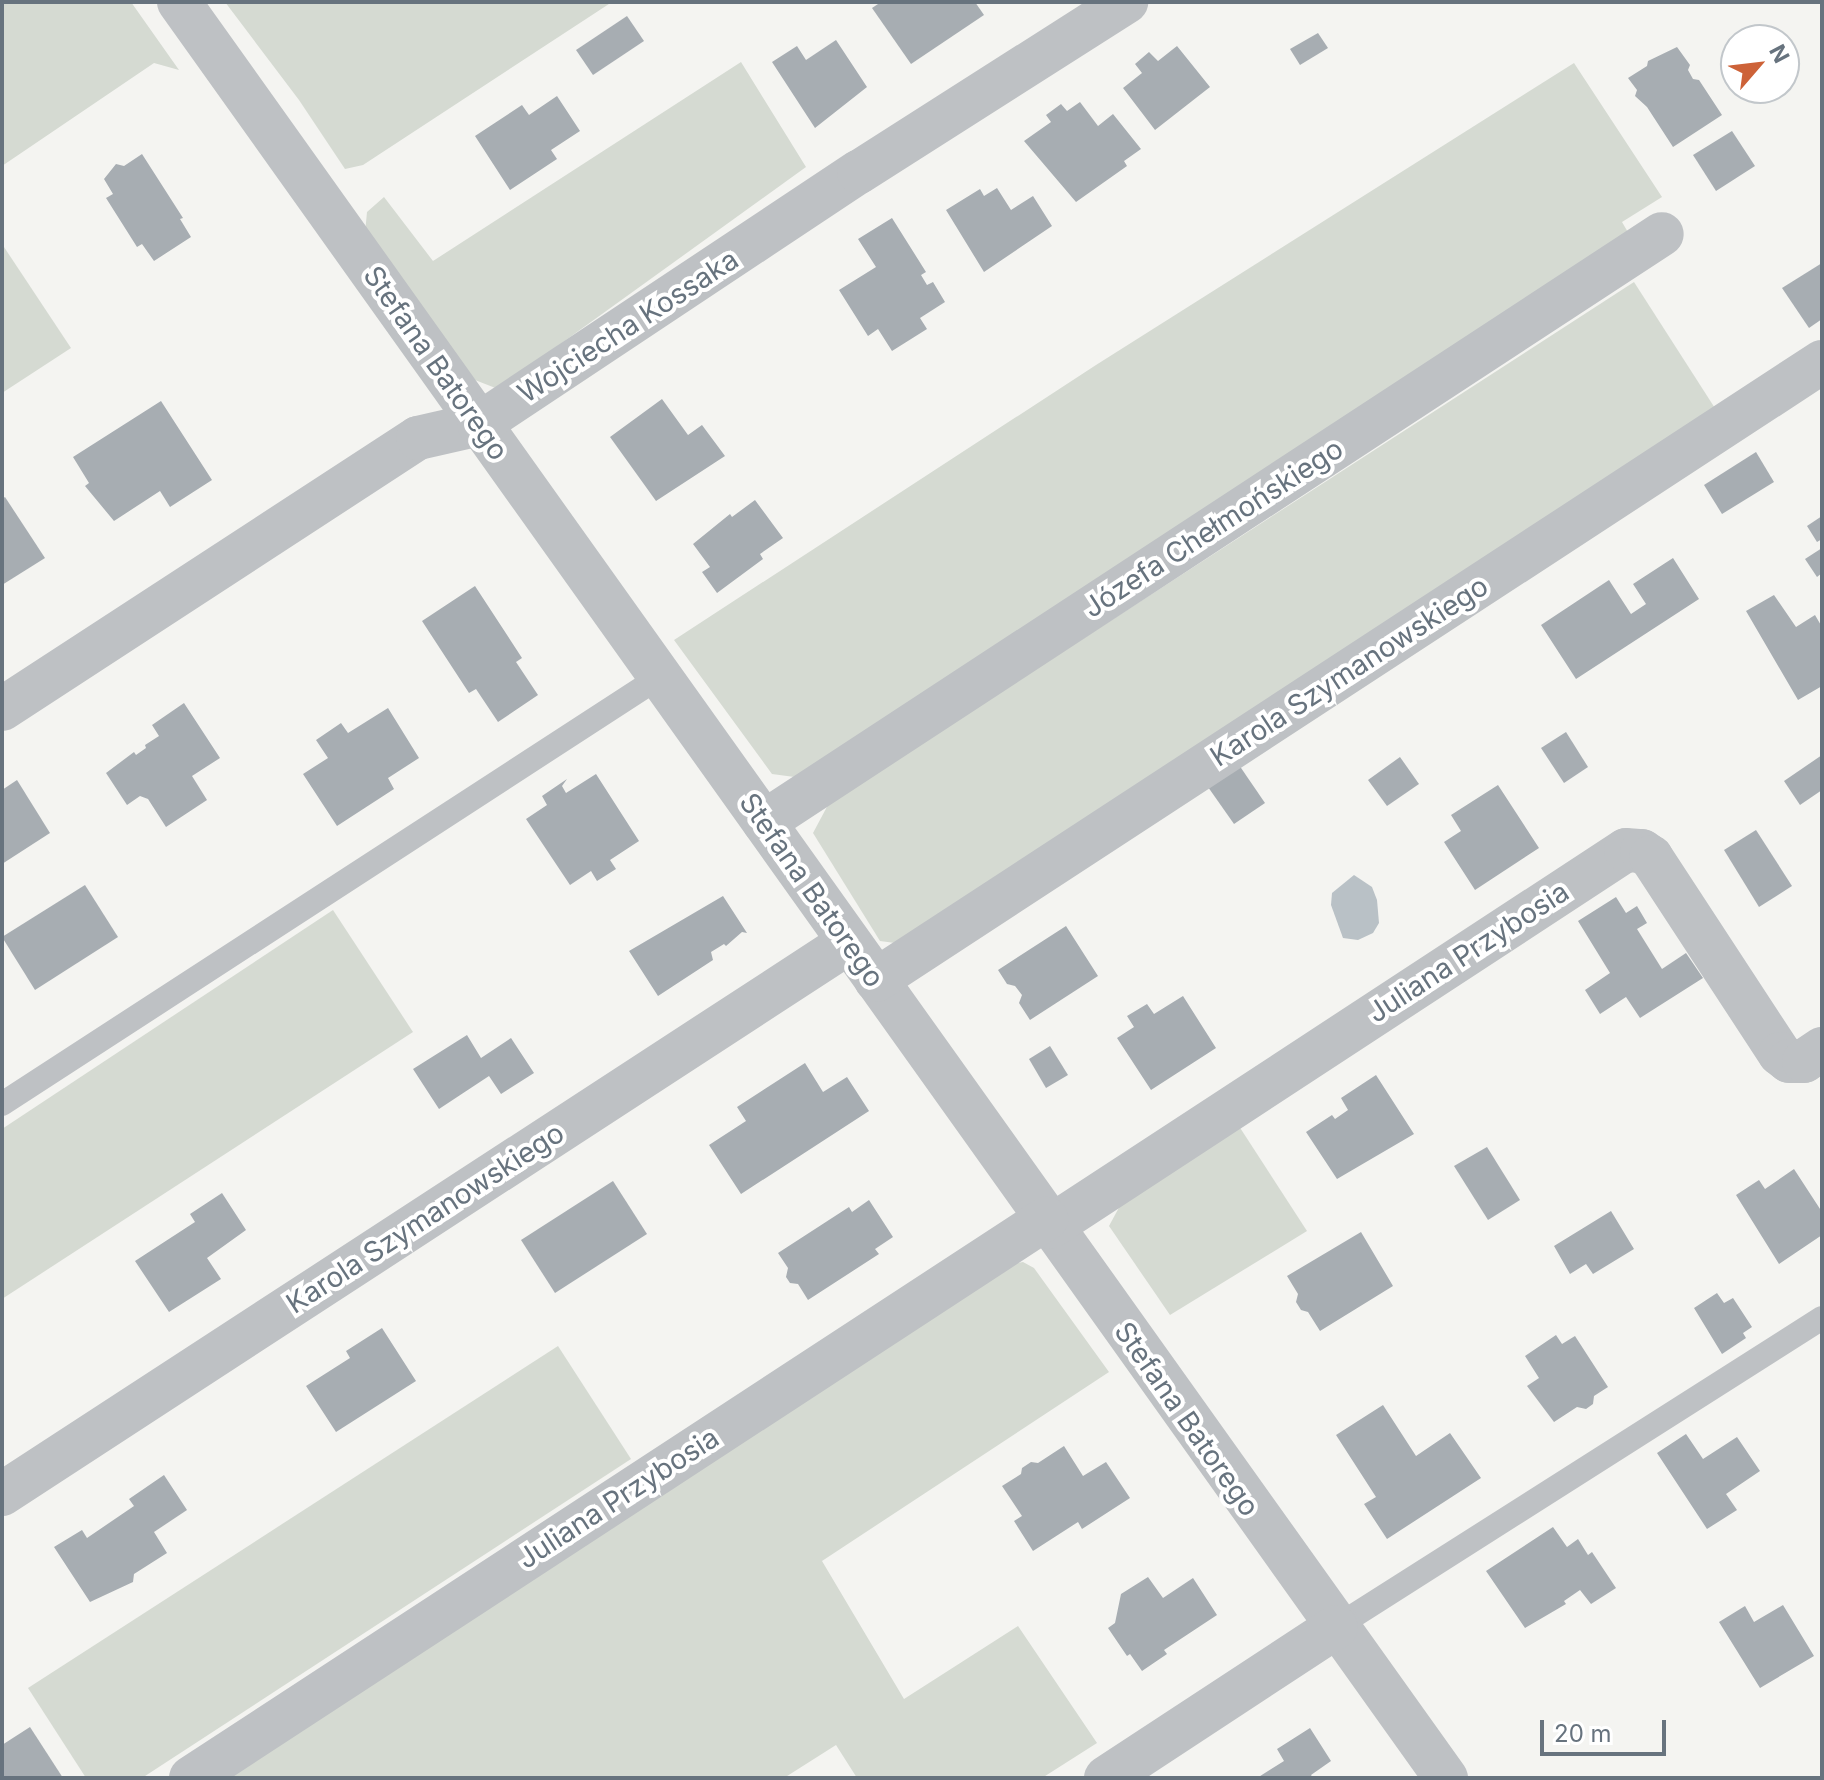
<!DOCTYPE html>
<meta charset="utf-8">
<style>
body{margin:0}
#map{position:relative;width:1824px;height:1780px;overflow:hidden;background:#f4f4f1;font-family:Inter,sans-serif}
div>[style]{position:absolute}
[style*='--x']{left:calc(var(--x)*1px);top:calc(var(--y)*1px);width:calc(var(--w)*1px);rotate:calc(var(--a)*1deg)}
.green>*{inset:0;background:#d5dad2}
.water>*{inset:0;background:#b9c1c6}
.building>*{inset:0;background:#a7adb2}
.service>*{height:24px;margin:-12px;padding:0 12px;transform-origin:12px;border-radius:12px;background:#bec1c4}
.minor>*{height:44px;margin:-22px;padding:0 22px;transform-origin:22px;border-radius:22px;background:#bec1c4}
span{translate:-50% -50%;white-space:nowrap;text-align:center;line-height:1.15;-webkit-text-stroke:8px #fff;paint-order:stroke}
.street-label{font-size:28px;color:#67737e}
.frame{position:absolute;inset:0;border:4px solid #67737e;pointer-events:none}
.north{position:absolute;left:1720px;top:24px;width:80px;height:80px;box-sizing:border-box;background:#fff;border:2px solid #c2c7cb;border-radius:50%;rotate:62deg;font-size:22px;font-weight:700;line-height:32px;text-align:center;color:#67737e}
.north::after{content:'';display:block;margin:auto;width:28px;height:36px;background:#cd6238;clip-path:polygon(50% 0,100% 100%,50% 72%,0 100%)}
.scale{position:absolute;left:1540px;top:1720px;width:126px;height:36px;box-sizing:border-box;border:4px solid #67737e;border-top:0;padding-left:10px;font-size:24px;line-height:28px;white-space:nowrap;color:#67737e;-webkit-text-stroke:6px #fff;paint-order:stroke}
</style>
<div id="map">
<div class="green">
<div style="clip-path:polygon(2px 2px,131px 2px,179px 70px,154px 63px,2px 166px)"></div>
<div style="clip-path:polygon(225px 2px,612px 2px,363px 165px,345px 169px,299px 100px)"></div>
<div style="clip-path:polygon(741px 62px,806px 167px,498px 389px,475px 380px,365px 233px,367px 212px,384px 197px,433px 261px)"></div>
<div style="clip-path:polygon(1574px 63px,1662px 197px,1622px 222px,1629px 234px,802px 778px,772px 774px,674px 640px,1096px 365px)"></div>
<div style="clip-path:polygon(2px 244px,71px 348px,2px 393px)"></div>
<div style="clip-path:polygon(1634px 282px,1720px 416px,895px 943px,880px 941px,813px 833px,829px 803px)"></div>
<div style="clip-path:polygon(333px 910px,413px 1032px,2px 1299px,2px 1129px)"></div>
<div style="clip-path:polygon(1235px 1120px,1307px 1231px,1170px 1315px,1109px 1226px,1122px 1202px)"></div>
<div style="clip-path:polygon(1023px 1262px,1034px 1268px,1109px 1372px,822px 1561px,904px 1699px,1018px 1626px,1097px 1743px,1042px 1778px,857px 1778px,836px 1745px,784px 1778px,218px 1778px,1000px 1266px)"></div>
<div style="clip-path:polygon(558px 1346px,631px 1459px,142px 1778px,86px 1778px,28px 1688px)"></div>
</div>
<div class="water">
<div style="clip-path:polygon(1354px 875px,1372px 887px,1377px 900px,1379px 923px,1373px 933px,1358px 940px,1343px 938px,1331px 905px,1332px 893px)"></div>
</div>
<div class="building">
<div style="clip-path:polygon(881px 2px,975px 2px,984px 15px,911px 64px,872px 8px)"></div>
<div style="clip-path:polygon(627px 16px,644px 41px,593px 75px,576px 50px)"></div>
<div style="clip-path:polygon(1318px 33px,1328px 48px,1300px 65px,1290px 49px)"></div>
<div style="clip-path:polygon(836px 40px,867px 87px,815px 128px,772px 62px,797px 46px,806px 60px)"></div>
<div style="clip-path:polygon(1177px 46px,1210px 87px,1155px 130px,1123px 88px,1142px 73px,1135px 64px,1149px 52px,1158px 61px)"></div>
<div style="clip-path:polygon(1677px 47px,1690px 65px,1688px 70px,1693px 79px,1699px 80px,1722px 115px,1673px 147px,1647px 107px,1635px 96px,1637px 90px,1628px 78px,1647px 66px,1648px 61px)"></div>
<div style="clip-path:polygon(557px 96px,580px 131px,551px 150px,557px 159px,510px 190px,475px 136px,522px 105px,529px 115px)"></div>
<div style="clip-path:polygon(1080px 102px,1098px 126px,1113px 114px,1141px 149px,1124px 161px,1127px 166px,1076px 202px,1024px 141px,1051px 122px,1046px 115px,1061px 104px,1067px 111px)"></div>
<div style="clip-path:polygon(1732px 131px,1755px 166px,1716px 191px,1693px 155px)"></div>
<div style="clip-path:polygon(142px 154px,183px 218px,180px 219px,191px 237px,154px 261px,142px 244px,137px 247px,106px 198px,113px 194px,104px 179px,116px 164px,124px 166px)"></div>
<div style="clip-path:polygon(997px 188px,1011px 210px,1033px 196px,1052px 226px,984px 272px,946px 210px,980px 189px,984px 196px)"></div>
<div style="clip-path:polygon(892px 218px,926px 272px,921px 275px,927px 285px,933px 282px,945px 302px,920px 318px,927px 329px,892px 351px,878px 329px,868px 336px,839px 290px,876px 267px,858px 239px)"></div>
<div style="clip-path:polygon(1822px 263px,1822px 319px,1809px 328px,1782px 288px)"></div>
<div style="clip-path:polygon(662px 399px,688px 435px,702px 425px,725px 456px,656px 501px,610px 437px)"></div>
<div style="clip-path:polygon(161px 401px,212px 480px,170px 507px,160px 491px,114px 521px,85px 486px,89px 483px,73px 457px)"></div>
<div style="clip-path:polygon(1756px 452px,1774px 482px,1722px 514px,1704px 485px)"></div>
<div style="clip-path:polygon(5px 497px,45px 558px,2px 585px,2px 499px)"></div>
<div style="clip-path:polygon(755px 500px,783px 538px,760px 554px,763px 559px,717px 593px,702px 572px,710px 567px,693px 544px,730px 514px,732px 517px)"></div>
<div style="clip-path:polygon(1822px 516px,1822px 539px,1817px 542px,1807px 526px)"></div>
<div style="clip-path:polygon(1822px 548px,1822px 573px,1817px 577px,1805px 559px)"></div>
<div style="clip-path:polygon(1673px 558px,1699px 599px,1576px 679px,1541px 625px,1609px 580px,1631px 614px,1646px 604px,1633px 584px)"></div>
<div style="clip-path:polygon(475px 586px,522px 658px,516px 662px,538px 695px,498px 722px,476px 689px,469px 693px,422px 621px)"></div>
<div style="clip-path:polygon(1774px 595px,1796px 627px,1815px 615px,1822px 627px,1822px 686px,1798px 700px,1746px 611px)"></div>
<div style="clip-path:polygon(184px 703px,220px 758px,192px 776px,207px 800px,166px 827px,148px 799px,140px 796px,127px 805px,106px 773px,134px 752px,136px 755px,146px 748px,145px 745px,159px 736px,152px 725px)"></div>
<div style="clip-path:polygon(388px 708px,419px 758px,388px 778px,394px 789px,337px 826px,303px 774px,328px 758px,316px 740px,341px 723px,348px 733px)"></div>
<div style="clip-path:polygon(1566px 732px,1588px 767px,1564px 783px,1541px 748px)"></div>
<div style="clip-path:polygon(1822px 755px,1822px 790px,1800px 805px,1784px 781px)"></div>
<div style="clip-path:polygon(1400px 757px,1419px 784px,1387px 806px,1368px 780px)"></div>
<div style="clip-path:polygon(1239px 765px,1265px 803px,1234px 824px,1208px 787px)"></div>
<div style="clip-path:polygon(596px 774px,639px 841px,610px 860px,616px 869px,597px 881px,591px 871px,570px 885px,526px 819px,547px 805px,542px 796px,567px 779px,562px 786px,566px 793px)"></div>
<div style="clip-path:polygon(17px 780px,50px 833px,2px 864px,2px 790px)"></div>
<div style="clip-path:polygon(1498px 785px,1539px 848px,1475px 890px,1444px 842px,1461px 831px,1451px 815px)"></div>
<div style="clip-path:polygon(1756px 830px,1792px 886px,1759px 907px,1724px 850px)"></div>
<div style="clip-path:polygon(85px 885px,118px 937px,35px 990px,2px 937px)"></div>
<div style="clip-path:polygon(723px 896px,747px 933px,742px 932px,726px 946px,724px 944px,711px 952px,713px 960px,658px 996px,629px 951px)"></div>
<div style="clip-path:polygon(1616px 897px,1626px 913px,1637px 906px,1647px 923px,1637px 929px,1662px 969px,1686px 953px,1703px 978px,1640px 1018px,1626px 997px,1600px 1014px,1585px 990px,1610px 973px,1578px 921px)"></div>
<div style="clip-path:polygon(1066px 926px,1098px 976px,1030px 1020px,1019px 1003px,1022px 995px,1015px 986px,1007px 984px,998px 970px)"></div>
<div style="clip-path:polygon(1183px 996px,1216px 1048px,1151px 1090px,1117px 1038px,1134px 1027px,1127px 1016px,1147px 1004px,1154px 1014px)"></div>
<div style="clip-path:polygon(467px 1035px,481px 1058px,511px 1038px,534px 1073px,501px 1094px,489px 1076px,439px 1109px,413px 1069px)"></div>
<div style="clip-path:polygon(1050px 1046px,1068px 1075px,1046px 1088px,1029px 1059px)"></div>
<div style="clip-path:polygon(805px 1063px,823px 1092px,847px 1077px,869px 1111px,741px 1194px,709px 1145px,746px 1121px,737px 1107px)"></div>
<div style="clip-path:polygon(1376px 1075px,1414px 1134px,1337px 1179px,1306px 1132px,1332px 1115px,1335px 1119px,1348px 1110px,1341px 1098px)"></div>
<div style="clip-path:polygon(1487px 1147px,1520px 1200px,1488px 1220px,1454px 1166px)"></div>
<div style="clip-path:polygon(1794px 1169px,1822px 1212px,1822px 1235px,1779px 1264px,1736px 1195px,1759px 1180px,1765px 1189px)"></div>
<div style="clip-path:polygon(613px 1181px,647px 1234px,555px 1293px,521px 1240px)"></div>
<div style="clip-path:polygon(222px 1193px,246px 1230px,207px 1258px,221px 1279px,169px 1312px,135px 1261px,195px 1222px,190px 1214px)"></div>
<div style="clip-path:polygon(869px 1200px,893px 1237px,875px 1249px,879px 1254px,808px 1300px,798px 1284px,790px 1283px,786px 1277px,788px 1268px,778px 1253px,849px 1207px,852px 1212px)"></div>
<div style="clip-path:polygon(1611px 1211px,1634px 1249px,1593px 1274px,1586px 1264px,1570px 1274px,1554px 1246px)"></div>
<div style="clip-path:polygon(1361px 1232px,1393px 1286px,1320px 1331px,1308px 1312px,1301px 1310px,1296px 1302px,1298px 1294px,1287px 1276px)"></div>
<div style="clip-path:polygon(1717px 1293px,1724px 1303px,1733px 1298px,1752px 1327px,1743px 1333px,1746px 1338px,1722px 1354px,1694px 1308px)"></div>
<div style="clip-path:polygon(382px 1328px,416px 1381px,336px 1432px,306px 1386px,350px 1358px,346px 1351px)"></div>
<div style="clip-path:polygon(1556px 1335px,1562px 1344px,1575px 1336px,1608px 1387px,1594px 1396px,1593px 1404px,1586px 1409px,1577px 1407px,1554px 1422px,1527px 1386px,1539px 1378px,1525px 1356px)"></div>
<div style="clip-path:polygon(1383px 1405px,1416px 1456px,1450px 1433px,1481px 1478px,1387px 1539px,1364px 1504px,1376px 1497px,1336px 1435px)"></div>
<div style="clip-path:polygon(1686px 1434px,1703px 1459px,1737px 1437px,1760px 1471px,1726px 1494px,1737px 1510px,1707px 1529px,1657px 1453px)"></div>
<div style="clip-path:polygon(1064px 1446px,1083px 1476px,1106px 1462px,1130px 1498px,1082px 1529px,1078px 1522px,1033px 1551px,1014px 1521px,1022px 1516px,1002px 1486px,1021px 1474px,1022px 1468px,1031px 1462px,1038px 1463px)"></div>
<div style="clip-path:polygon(164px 1475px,187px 1510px,154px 1532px,167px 1553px,134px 1574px,133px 1582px,90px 1602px,54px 1547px,82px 1530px,87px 1538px,134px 1506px,129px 1499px)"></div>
<div style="clip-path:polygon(1553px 1527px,1567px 1547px,1578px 1539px,1588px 1555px,1592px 1552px,1616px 1588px,1591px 1604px,1580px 1590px,1564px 1601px,1566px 1604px,1525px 1628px,1486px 1571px)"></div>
<div style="clip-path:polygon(1148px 1577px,1163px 1598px,1193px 1578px,1217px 1615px,1164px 1650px,1167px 1654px,1142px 1671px,1130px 1654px,1127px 1656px,1108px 1628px,1115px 1623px,1121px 1594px)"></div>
<div style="clip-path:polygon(1783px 1605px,1814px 1656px,1760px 1688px,1719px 1622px,1745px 1606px,1754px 1622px)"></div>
<div style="clip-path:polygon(30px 1727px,63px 1778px,2px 1778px,2px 1745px)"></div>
<div style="clip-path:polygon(1310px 1728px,1331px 1761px,1311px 1775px,1313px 1778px,1257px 1778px,1284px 1761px,1277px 1749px)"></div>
</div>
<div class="service">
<div style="--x:2;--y:1104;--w:786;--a:-33"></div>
<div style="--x:1336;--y:1627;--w:576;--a:-32.45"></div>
</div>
<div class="minor">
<div style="--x:179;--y:2;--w:2182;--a:54.5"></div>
<div style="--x:2;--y:709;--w:496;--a:-33.1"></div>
<div style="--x:418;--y:438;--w:63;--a:-12.9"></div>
<div style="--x:479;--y:424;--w:456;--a:-33.6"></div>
<div style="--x:859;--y:172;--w:317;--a:-32.5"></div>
<div style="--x:764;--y:822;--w:1073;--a:-33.22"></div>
<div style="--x:876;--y:980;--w:1130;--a:-33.16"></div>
<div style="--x:1050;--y:1227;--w:688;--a:-33.21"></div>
<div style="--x:1626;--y:850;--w:16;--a:4"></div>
<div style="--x:1642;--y:851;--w:11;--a:34"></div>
<div style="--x:1651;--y:857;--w:235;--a:56.8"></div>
<div style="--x:1780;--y:1054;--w:11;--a:38"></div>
<div style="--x:1789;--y:1061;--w:15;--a:0"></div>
<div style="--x:1804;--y:1061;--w:22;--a:-34"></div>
<div style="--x:2;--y:1494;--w:1010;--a:-33.08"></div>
<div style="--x:191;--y:1778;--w:1022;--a:-33.18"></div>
<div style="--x:1106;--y:1778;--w:275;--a:-33.3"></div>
</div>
<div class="street-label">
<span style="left:628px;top:326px;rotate:-33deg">Wojciecha Kossaka</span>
<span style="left:436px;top:363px;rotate:55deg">Stefana Batorego</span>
<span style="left:1213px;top:528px;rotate:-33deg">Józefa Chełmońskiego</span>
<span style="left:1349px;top:671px;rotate:-33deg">Karola Szymanowskiego</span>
<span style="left:812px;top:890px;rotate:55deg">Stefana Batorego</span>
<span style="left:1468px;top:952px;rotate:-33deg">Juliana Przybosia</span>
<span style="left:425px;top:1218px;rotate:-33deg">Karola Szymanowskiego</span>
<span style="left:1187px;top:1419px;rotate:55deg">Stefana Batorego</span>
<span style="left:618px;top:1498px;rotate:-33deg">Juliana Przybosia</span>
</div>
<div class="frame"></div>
<div class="north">N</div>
<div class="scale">20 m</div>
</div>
